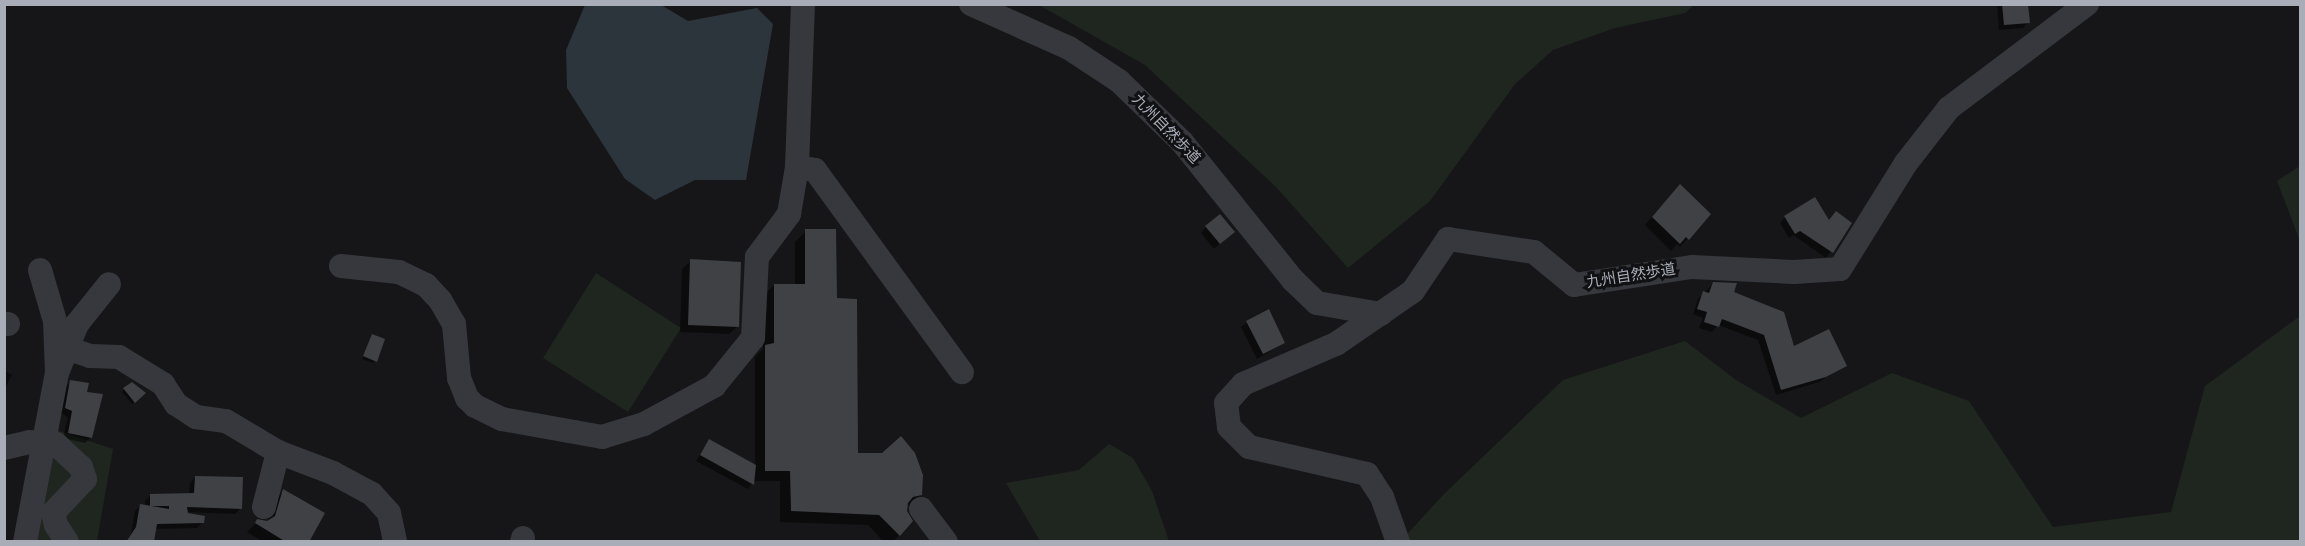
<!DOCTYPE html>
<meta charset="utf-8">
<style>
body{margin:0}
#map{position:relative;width:2305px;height:546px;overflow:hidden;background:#161618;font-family:"Source Sans 3","Noto Sans JP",sans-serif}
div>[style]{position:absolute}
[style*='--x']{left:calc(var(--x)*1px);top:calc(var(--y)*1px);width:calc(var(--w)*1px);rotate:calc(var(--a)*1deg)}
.green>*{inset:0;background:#1e261f}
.water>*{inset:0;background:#2c353c}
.shadow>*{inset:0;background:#0007}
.building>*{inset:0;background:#404145}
.minor>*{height:24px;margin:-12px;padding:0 12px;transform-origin:12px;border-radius:12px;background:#37383d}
span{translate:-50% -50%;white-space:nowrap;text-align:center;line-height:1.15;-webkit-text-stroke:6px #111113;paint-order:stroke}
.street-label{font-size:15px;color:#a8adb8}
.frame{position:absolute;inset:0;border:6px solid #a8adb8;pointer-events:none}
</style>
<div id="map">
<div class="green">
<div style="clip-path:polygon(1039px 5px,1694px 5px,1685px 13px,1615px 28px,1553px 50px,1515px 84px,1430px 201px,1348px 268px,1277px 188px,1145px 65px)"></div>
<div style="clip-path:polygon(2300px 166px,2300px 241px,2277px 181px)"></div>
<div style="clip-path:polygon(596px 273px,681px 328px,628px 412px,543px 358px)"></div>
<div style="clip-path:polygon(2300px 316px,2300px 541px,1400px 542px,1444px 494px,1563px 380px,1685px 341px,1736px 380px,1801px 418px,1892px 373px,1969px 401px,2053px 527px,2171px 512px,2205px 386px)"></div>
<div style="clip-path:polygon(53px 429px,113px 449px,97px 541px,34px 542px)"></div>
<div style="clip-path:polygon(1109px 444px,1133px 458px,1152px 491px,1169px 541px,1040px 541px,1006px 483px,1079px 470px)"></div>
</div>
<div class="water">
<div style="clip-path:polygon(585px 5px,661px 5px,688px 21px,757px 8px,773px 24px,746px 180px,695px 180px,655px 200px,625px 179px,567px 88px,566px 50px)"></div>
</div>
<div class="shadow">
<div style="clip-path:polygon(1997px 4px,2031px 4px,2027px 9px,2028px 22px,2023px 28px,1999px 30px)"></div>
<div style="clip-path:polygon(1673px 193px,1709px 214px,1680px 247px,1677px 244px,1671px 251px,1645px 225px)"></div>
<div style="clip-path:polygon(1785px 217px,1828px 222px,1850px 223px,1826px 258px,1793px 235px,1789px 238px,1780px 223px)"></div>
<div style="clip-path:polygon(1206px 227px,1227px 237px,1214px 249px,1201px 233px)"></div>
<div style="clip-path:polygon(806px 231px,835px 300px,856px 455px,921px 495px,906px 507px,905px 512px,911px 521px,893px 542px,884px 542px,868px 525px,780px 522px,780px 481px,753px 481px,748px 489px,696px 461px,709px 441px,755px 466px,755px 357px,763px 349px,763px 296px,774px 285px,795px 285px,795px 242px)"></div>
<div style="clip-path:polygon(691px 261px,738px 326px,729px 334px,680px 332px,682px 269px)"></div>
<div style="clip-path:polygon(1713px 284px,1732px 293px,1793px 349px,1845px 366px,1819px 382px,1776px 395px,1758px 340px,1718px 325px,1712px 332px,1699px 328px,1703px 318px,1693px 314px,1698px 299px)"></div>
<div style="clip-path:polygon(1247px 322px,1284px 343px,1257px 359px,1241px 327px)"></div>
<div style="clip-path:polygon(373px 336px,375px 361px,373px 363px,362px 359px)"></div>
<div style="clip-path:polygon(4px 370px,12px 375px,4px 390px)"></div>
<div style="clip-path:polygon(71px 382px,85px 393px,91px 437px,85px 443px,63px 438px,68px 417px,60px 413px,65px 387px)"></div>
<div style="clip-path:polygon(132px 383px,144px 393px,132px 404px,122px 392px)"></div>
<div style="clip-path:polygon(195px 477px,241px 508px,235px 514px,185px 512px,203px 522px,197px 528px,154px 529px,149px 542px,126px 542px,131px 534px,135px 511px,141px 505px,145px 506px,145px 501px,151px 495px,189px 494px,190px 483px)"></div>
<div style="clip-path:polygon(284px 491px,307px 542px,263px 542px,247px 532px,258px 521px,268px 522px,275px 499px)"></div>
</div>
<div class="building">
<div style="clip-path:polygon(2002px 4px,2028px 4px,2030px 23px,2004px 25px)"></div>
<div style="clip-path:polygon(1680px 184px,1711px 214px,1689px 240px,1686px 237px,1680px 244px,1652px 217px)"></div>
<div style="clip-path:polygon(1815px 197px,1829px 220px,1836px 211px,1852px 223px,1833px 253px,1800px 231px,1795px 234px,1784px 216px)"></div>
<div style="clip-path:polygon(1220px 214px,1235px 232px,1220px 244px,1205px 226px)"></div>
<div style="clip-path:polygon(805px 229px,836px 229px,837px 298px,857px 299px,858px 453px,882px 453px,901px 436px,915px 453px,923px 475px,922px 495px,913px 497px,908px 503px,907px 511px,913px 521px,900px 536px,879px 515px,791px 511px,790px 471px,765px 471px,765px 345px,774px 343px,774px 284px,805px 284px)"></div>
<div style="clip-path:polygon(690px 259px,741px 262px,739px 327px,688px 325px)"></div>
<div style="clip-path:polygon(1713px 282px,1737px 283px,1734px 292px,1784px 312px,1794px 346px,1829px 329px,1847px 366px,1826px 377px,1781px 390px,1764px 335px,1722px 319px,1719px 327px,1704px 322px,1707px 312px,1697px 309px,1703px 291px,1709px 293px)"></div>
<div style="clip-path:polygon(1269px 309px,1285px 343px,1263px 354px,1246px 321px)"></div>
<div style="clip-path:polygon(372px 334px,385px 339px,377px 362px,363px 356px)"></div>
<div style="clip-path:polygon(70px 380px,89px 383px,87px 392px,103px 394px,92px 438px,68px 433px,72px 411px,65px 408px)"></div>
<div style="clip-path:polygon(132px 382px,146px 393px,135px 403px,123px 388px)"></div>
<div style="clip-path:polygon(709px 439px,756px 465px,754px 485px,700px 455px)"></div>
<div style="clip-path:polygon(195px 476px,243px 477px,242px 509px,187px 507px,188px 513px,205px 516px,204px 523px,157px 524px,154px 542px,126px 542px,136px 527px,140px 504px,169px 509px,169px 506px,150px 506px,150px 494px,194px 493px)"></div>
<div style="clip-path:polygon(283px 489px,325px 513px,309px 542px,286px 542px,255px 523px,257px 519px,267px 521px,275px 516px)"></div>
</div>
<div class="minor">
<div style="--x:971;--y:4;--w:107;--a:24.2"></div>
<div style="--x:1069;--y:48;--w:60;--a:33.4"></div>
<div style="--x:1119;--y:81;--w:88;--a:44.1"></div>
<div style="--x:1182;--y:142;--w:177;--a:51.2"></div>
<div style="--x:1293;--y:280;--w:33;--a:44"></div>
<div style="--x:1317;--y:303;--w:65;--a:9.8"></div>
<div style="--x:797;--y:167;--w:18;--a:9"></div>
<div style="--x:815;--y:170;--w:250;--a:54"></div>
<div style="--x:341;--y:266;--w:58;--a:5.9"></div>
<div style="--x:399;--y:272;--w:30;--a:26"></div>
<div style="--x:426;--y:285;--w:21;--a:47"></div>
<div style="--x:440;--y:300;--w:28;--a:60"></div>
<div style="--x:454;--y:324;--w:54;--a:84.7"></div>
<div style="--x:459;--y:378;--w:22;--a:68"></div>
<div style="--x:467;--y:398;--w:11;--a:45"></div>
<div style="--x:475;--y:406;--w:30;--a:26"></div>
<div style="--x:502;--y:419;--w:102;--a:10.2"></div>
<div style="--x:602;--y:437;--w:44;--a:-17.2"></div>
<div style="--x:644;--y:424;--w:80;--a:-28.5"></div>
<div style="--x:714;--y:386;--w:62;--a:-50.9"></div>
<div style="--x:753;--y:338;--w:81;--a:-87.2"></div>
<div style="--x:757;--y:257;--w:54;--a:-53.3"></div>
<div style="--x:789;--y:214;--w:48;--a:-80.3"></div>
<div style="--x:797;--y:167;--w:163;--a:-87.9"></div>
<div style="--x:40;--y:270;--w:53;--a:73.6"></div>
<div style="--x:55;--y:321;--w:52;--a:87.8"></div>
<div style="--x:57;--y:373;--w:53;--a:-67.8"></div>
<div style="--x:77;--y:324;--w:51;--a:-51.3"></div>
<div style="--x:4;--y:324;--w:4;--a:0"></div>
<div style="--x:69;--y:349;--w:22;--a:18"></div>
<div style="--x:90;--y:356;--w:29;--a:2"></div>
<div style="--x:119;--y:357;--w:52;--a:31.5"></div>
<div style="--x:163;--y:384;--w:24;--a:57"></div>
<div style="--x:176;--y:404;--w:24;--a:33"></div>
<div style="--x:196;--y:417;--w:30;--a:8"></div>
<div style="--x:226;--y:421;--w:61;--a:30.8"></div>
<div style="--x:4;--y:448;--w:26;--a:-13"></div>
<div style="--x:29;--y:442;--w:27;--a:4"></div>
<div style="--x:56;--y:444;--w:34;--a:43"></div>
<div style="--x:81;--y:467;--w:13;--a:72"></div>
<div style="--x:85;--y:479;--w:47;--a:133.3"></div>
<div style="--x:53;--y:513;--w:12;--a:76"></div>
<div style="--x:56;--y:525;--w:20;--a:57"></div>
<div style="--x:264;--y:507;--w:57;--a:-75.7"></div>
<div style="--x:278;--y:452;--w:59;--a:20.9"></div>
<div style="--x:333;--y:473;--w:44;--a:28.3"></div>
<div style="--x:372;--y:494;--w:25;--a:48"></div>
<div style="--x:389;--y:513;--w:30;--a:78"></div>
<div style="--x:921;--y:509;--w:41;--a:52.9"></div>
<div style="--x:25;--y:542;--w:172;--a:-79.3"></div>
<div style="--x:522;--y:542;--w:4;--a:-76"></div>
<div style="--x:1398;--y:542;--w:48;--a:-109.6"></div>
<div style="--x:1382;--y:497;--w:27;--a:-123"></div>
<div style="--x:1367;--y:474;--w:121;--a:-167.1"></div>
<div style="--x:1249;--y:447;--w:28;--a:-135"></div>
<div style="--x:1229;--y:427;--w:24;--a:-97"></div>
<div style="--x:1226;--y:403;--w:25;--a:-48"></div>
<div style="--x:1243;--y:384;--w:101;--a:-23.3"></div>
<div style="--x:1336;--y:344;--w:93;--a:-34.5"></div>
<div style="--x:1413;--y:291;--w:63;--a:-56.1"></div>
<div style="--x:1448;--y:239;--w:87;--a:8.6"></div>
<div style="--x:1534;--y:252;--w:52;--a:39.5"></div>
<div style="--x:1574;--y:285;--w:119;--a:-8.7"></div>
<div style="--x:1692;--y:267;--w:102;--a:2.8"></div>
<div style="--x:1794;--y:272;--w:46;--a:-3.7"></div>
<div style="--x:1840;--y:269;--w:125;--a:-58.1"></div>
<div style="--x:1906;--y:163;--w:70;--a:-52"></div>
<div style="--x:1949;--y:108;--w:173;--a:-37"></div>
</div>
<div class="street-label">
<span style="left:1166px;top:129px;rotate:46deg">九州自然歩道</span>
<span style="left:1631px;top:276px;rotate:-9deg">九州自然歩道</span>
</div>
<div class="frame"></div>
</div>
